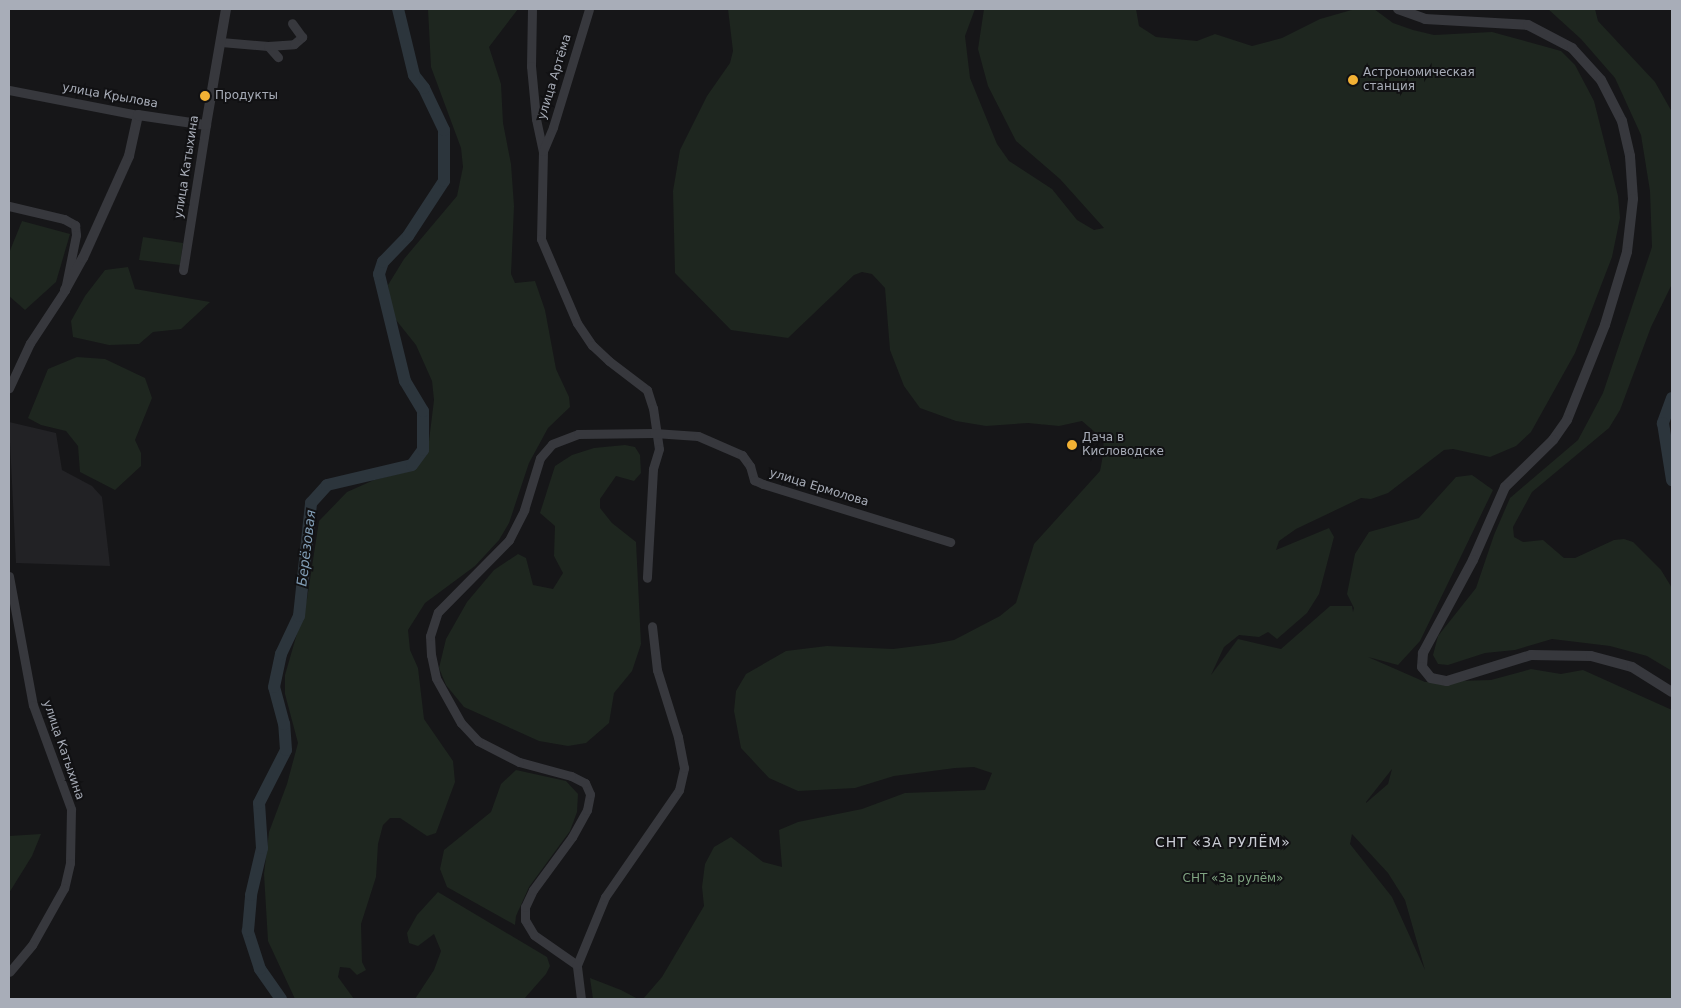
<!DOCTYPE html>
<meta charset="utf-8">
<style>
body{margin:0}
#map{position:relative;width:1681px;height:1008px;overflow:hidden;background:#161618;font-family:"DejaVu Sans",sans-serif}
div>[style]{position:absolute}
[style*='--x']{left:calc(var(--x)*1px);top:calc(var(--y)*1px);width:calc(var(--w)*1px);rotate:calc(var(--a)*1deg)}
.built>*{inset:0;background:#222225}
.green>*{inset:0;background:#1e261f}
.river>*{height:12px;margin:-6px;padding:0 6px;transform-origin:6px;border-radius:6px;background:#2c353c}
.minor>*{height:9px;margin:-4.5px;padding:0 4.5px;transform-origin:4.5px;border-radius:4.5px;background:#37383d}
.tertiary>*{height:10px;margin:-5px;padding:0 5px;transform-origin:5px;border-radius:5px;background:#37383d}
.dots>*{width:14px;height:14px;translate:-50% -50%;box-sizing:border-box;border:2px solid #111113;border-radius:50%}
span{translate:-50% -50%;white-space:nowrap;text-align:center;line-height:1.15;-webkit-text-stroke:4px #111113;paint-order:stroke}
.poi-label{font-size:12px;color:#a8adb8}
.left{translate:0 -50%;text-align:left}
.street-label{font-size:12px;color:#a8adb8}
.park-label{font-size:12px;color:#7fa381}
.water-label{font-size:14px;color:#7f9bb3;font-style:italic}
.neighbourhood-label{font-size:14px;color:#c9ccd4;letter-spacing:1px}
.frame{position:absolute;inset:0;border:10px solid #a8adb8;pointer-events:none}
</style>
<div id="map">
<div class="built">
<div style="clip-path:polygon(9px 422px,56px 433px,62px 470px,92px 486px,102px 497px,110px 566px,16px 563px)"></div>
</div>
<div class="green">
<div style="clip-path:polygon(428px 9px,518px 9px,489px 47px,501px 84px,503px 123px,511px 164px,514px 206px,511px 274px,515px 283px,535px 281px,545px 310px,556px 369px,569px 397px,570px 407px,548px 428px,529px 463px,509px 523px,499px 540px,475px 566px,425px 603px,408px 630px,410px 650px,418px 668px,424px 719px,453px 761px,455px 782px,436px 833px,427px 836px,400px 818px,390px 818px,383px 825px,378px 844px,376px 877px,361px 924px,362px 962px,366px 970px,357px 975px,350px 968px,340px 967px,338px 977px,354px 999px,295px 999px,268px 941px,264px 874px,269px 832px,287px 784px,298px 743px,285px 694px,285px 675px,307px 599px,319px 521px,347px 492px,374px 480px,410px 471px,424px 458px,428px 449px,434px 400px,432px 381px,416px 345px,392px 315px,388px 285px,404px 259px,457px 196px,463px 167px,461px 148px,431px 67px)"></div>
<div style="clip-path:polygon(evenodd,728px 9px,975px 9px,965px 36px,970px 78px,997px 144px,1009px 161px,1052px 189px,1077px 220px,1094px 230px,1104px 228px,1060px 179px,1016px 141px,988px 86px,978px 49px,984px 9px,1136px 9px,1139px 26px,1156px 37px,1197px 41px,1215px 34px,1252px 46px,1282px 38px,1320px 19px,1355px 9px,1374px 9px,1393px 23px,1413px 30px,1434px 35px,1492px 32px,1561px 51px,1575px 65px,1594px 101px,1618px 196px,1620px 218px,1612px 257px,1575px 353px,1531px 432px,1516px 446px,1490px 457px,1453px 449px,1444px 450px,1388px 493px,1371px 499px,1361px 498px,1296px 529px,1279px 541px,1276px 550px,1329px 528px,1334px 537px,1319px 594px,1307px 613px,1277px 639px,1268px 632px,1259px 637px,1239px 635px,1224px 647px,1211px 675px,1238px 639px,1281px 649px,1330px 606px,1352px 606px,1353px 612px,1354px 608px,1347px 594px,1355px 554px,1369px 532px,1419px 518px,1456px 477px,1472px 475px,1493px 490px,1420px 641px,1398px 665px,1368px 657px,1425px 682px,1491px 680px,1531px 669px,1561px 674px,1583px 670px,1672px 710px,1672px 999px,643px 999px,662px 977px,704px 906px,702px 887px,705px 864px,714px 847px,731px 837px,763px 862px,782px 867px,779px 830px,798px 822px,862px 809px,905px 793px,985px 790px,992px 773px,974px 767px,955px 768px,894px 776px,855px 788px,798px 791px,769px 778px,741px 748px,734px 711px,736px 691px,746px 674px,786px 651px,827px 646px,893px 649px,933px 644px,954px 640px,1000px 616px,1016px 603px,1034px 544px,1100px 471px,1104px 450px,1103px 439px,1082px 421px,1059px 426px,1028px 423px,986px 426px,956px 421px,920px 408px,904px 386px,890px 350px,885px 288px,872px 274px,862px 272px,854px 275px,788px 338px,731px 330px,675px 273px,673px 191px,680px 150px,707px 96px,730px 63px,733px 51px,728px 9px,1392px 769px,1388px 784px,1366px 803px,1366px 802px,1392px 769px,728px 9px,1352px 834px,1388px 873px,1405px 900px,1425px 970px,1392px 897px,1350px 844px,1352px 834px)"></div>
<div style="clip-path:polygon(1548px 9px,1595px 9px,1598px 21px,1655px 82px,1672px 112px,1672px 284px,1651px 327px,1620px 410px,1609px 428px,1532px 492px,1513px 527px,1514px 537px,1523px 542px,1543px 540px,1564px 558px,1575px 558px,1614px 540px,1624px 539px,1633px 542px,1661px 570px,1672px 588px,1672px 671px,1647px 656px,1610px 646px,1552px 639px,1515px 650px,1485px 653px,1448px 665px,1438px 664px,1433px 655px,1438px 636px,1476px 588px,1494px 535px,1510px 498px,1578px 440px,1603px 393px,1652px 247px,1650px 191px,1641px 135px,1615px 78px,1581px 39px)"></div>
<div style="clip-path:polygon(22px 221px,70px 234px,56px 282px,25px 310px,9px 296px,9px 253px)"></div>
<div style="clip-path:polygon(143px 237px,183px 243px,180px 265px,139px 260px)"></div>
<div style="clip-path:polygon(128px 267px,135px 289px,210px 302px,181px 329px,153px 332px,139px 344px,109px 345px,73px 337px,71px 321px,85px 296px,105px 270px)"></div>
<div style="clip-path:polygon(77px 357px,105px 359px,145px 378px,152px 398px,135px 440px,141px 453px,141px 466px,115px 490px,80px 472px,78px 446px,66px 431px,41px 425px,28px 418px,48px 369px)"></div>
<div style="clip-path:polygon(625px 445px,635px 447px,640px 455px,641px 473px,634px 481px,616px 476px,600px 499px,600px 508px,612px 523px,636px 542px,641px 644px,632px 671px,614px 693px,609px 723px,586px 743px,568px 746px,539px 741px,464px 707px,446px 685px,439px 668px,446px 639px,467px 602px,494px 570px,518px 554px,526px 558px,533px 585px,553px 589px,563px 573px,554px 556px,555px 526px,540px 513px,555px 466px,572px 455px,594px 448px)"></div>
<div style="clip-path:polygon(516px 770px,566px 781px,578px 794px,577px 812px,570px 831px,529px 887px,516px 916px,515px 925px,447px 887px,440px 869px,444px 850px,491px 812px,501px 784px)"></div>
<div style="clip-path:polygon(41px 834px,32px 856px,9px 893px,9px 836px)"></div>
<div style="clip-path:polygon(438px 892px,547px 957px,550px 966px,546px 974px,524px 999px,415px 999px,434px 970px,441px 951px,434px 934px,418px 946px,409px 943px,407px 933px,417px 915px)"></div>
<div style="clip-path:polygon(590px 978px,621px 990px,638px 999px,593px 999px)"></div>
</div>
<div class="river">
<div style="--x:1672;--y:398;--w:27;--a:110"></div>
<div style="--x:1663;--y:423;--w:58;--a:81"></div>
<div style="--x:281;--y:999;--w:37;--a:-125"></div>
<div style="--x:260;--y:969;--w:40;--a:-108"></div>
<div style="--x:248;--y:931;--w:36;--a:-85"></div>
<div style="--x:251;--y:895;--w:48;--a:-76.8"></div>
<div style="--x:262;--y:848;--w:45;--a:-93.8"></div>
<div style="--x:259;--y:803;--w:59;--a:-63"></div>
<div style="--x:286;--y:750;--w:26;--a:-94"></div>
<div style="--x:284;--y:724;--w:38;--a:-105"></div>
<div style="--x:274;--y:687;--w:34;--a:-78"></div>
<div style="--x:281;--y:654;--w:42;--a:-64.7"></div>
<div style="--x:299;--y:616;--w:114;--a:-83.9"></div>
<div style="--x:311;--y:503;--w:24;--a:-48"></div>
<div style="--x:327;--y:485;--w:87;--a:-13.2"></div>
<div style="--x:412;--y:465;--w:19;--a:-54"></div>
<div style="--x:423;--y:450;--w:39;--a:-90"></div>
<div style="--x:423;--y:411;--w:35;--a:-121"></div>
<div style="--x:405;--y:381;--w:110;--a:-103.7"></div>
<div style="--x:379;--y:274;--w:13;--a:-72"></div>
<div style="--x:383;--y:262;--w:36;--a:-46"></div>
<div style="--x:408;--y:236;--w:66;--a:-56.8"></div>
<div style="--x:444;--y:181;--w:51;--a:-90"></div>
<div style="--x:444;--y:130;--w:47;--a:-115.5"></div>
<div style="--x:424;--y:88;--w:16;--a:-128"></div>
<div style="--x:414;--y:75;--w:68;--a:-103.6"></div>
</div>
<div class="minor">
<div style="--x:532;--y:9;--w:57;--a:91"></div>
<div style="--x:531;--y:66;--w:53;--a:84.6"></div>
<div style="--x:536;--y:119;--w:33;--a:78"></div>
<div style="--x:543;--y:151;--w:88;--a:91.3"></div>
<div style="--x:541;--y:239;--w:91;--a:66.8"></div>
<div style="--x:577;--y:323;--w:27;--a:56"></div>
<div style="--x:592;--y:345;--w:23;--a:43"></div>
<div style="--x:609;--y:361;--w:48;--a:37.3"></div>
<div style="--x:647;--y:390;--w:19;--a:72"></div>
<div style="--x:653;--y:408;--w:41;--a:81.7"></div>
<div style="--x:659;--y:449;--w:21;--a:107"></div>
<div style="--x:653;--y:469;--w:109;--a:93.2"></div>
<div style="--x:221;--y:42;--w:47;--a:4.9"></div>
<div style="--x:268;--y:46;--w:15;--a:48"></div>
<div style="--x:268;--y:46;--w:26;--a:-4"></div>
<div style="--x:294;--y:44;--w:11;--a:-41"></div>
<div style="--x:302;--y:37;--w:17;--a:-126"></div>
<div style="--x:9;--y:90;--w:131;--a:11"></div>
<div style="--x:543;--y:151;--w:26;--a:-67"></div>
<div style="--x:553;--y:127;--w:123;--a:-73"></div>
<div style="--x:9;--y:206;--w:57;--a:13.3"></div>
<div style="--x:64;--y:219;--w:13;--a:29"></div>
<div style="--x:75;--y:225;--w:10;--a:84"></div>
<div style="--x:76;--y:235;--w:56;--a:101.3"></div>
<div style="--x:65;--y:290;--w:64;--a:123.4"></div>
<div style="--x:30;--y:343;--w:50;--a:115"></div>
<div style="--x:183;--y:270;--w:147;--a:-81"></div>
<div style="--x:9;--y:576;--w:131;--a:79.5"></div>
<div style="--x:33;--y:705;--w:111;--a:69.9"></div>
<div style="--x:71;--y:809;--w:54;--a:91.1"></div>
<div style="--x:70;--y:863;--w:26;--a:103"></div>
<div style="--x:64;--y:888;--w:65;--a:119.3"></div>
<div style="--x:32;--y:945;--w:35;--a:130"></div>
<div style="--x:577;--y:965;--w:52;--a:-145.1"></div>
<div style="--x:534;--y:935;--w:17;--a:-121"></div>
<div style="--x:525;--y:920;--w:13;--a:-90"></div>
<div style="--x:525;--y:907;--w:19;--a:-65"></div>
<div style="--x:533;--y:890;--w:66;--a:-53.7"></div>
<div style="--x:572;--y:837;--w:31;--a:-61"></div>
<div style="--x:587;--y:810;--w:16;--a:-79"></div>
<div style="--x:590;--y:794;--w:12;--a:-114"></div>
<div style="--x:585;--y:783;--w:16;--a:-153"></div>
<div style="--x:571;--y:776;--w:54;--a:-164.9"></div>
<div style="--x:519;--y:762;--w:46;--a:-152.9"></div>
<div style="--x:478;--y:741;--w:25;--a:-133"></div>
<div style="--x:461;--y:723;--w:51;--a:-119.1"></div>
<div style="--x:436;--y:678;--w:24;--a:-102"></div>
<div style="--x:431;--y:655;--w:19;--a:-93"></div>
<div style="--x:430;--y:636;--w:25;--a:-72"></div>
<div style="--x:438;--y:612;--w:101;--a:-45.4"></div>
<div style="--x:509;--y:540;--w:34;--a:-63"></div>
<div style="--x:524;--y:510;--w:54;--a:-72.9"></div>
<div style="--x:540;--y:458;--w:18;--a:-49"></div>
<div style="--x:552;--y:444;--w:28;--a:-21"></div>
<div style="--x:578;--y:434;--w:76;--a:-0.8"></div>
<div style="--x:654;--y:433;--w:44;--a:3.9"></div>
<div style="--x:698;--y:436;--w:48;--a:23.4"></div>
<div style="--x:742;--y:455;--w:14;--a:54"></div>
<div style="--x:750;--y:466;--w:15;--a:74"></div>
<div style="--x:754;--y:480;--w:10;--a:24"></div>
<div style="--x:763;--y:484;--w:196;--a:17.2"></div>
<div style="--x:581;--y:999;--w:34;--a:-97"></div>
<div style="--x:577;--y:965;--w:74;--a:-67.6"></div>
<div style="--x:605;--y:897;--w:130;--a:-55.3"></div>
<div style="--x:679;--y:790;--w:23;--a:-77"></div>
<div style="--x:684;--y:768;--w:32;--a:-101"></div>
<div style="--x:678;--y:737;--w:70;--a:-107.4"></div>
<div style="--x:657;--y:670;--w:44;--a:-96.5"></div>
</div>
<div class="tertiary">
<div style="--x:1398;--y:9;--w:29;--a:20"></div>
<div style="--x:1425;--y:19;--w:103;--a:3.3"></div>
<div style="--x:1528;--y:25;--w:50;--a:27.6"></div>
<div style="--x:1572;--y:48;--w:43;--a:47.8"></div>
<div style="--x:1601;--y:80;--w:46;--a:62.9"></div>
<div style="--x:1622;--y:121;--w:36;--a:77"></div>
<div style="--x:1630;--y:156;--w:43;--a:86"></div>
<div style="--x:1633;--y:199;--w:53;--a:96.5"></div>
<div style="--x:1627;--y:252;--w:76;--a:106.8"></div>
<div style="--x:1605;--y:325;--w:102;--a:111.8"></div>
<div style="--x:1567;--y:420;--w:24;--a:125"></div>
<div style="--x:1553;--y:440;--w:67;--a:135.6"></div>
<div style="--x:1505;--y:487;--w:80;--a:113.7"></div>
<div style="--x:1473;--y:560;--w:106;--a:118.3"></div>
<div style="--x:1423;--y:653;--w:14;--a:94"></div>
<div style="--x:1422;--y:667;--w:14;--a:51"></div>
<div style="--x:1431;--y:678;--w:16;--a:11"></div>
<div style="--x:1447;--y:681;--w:88;--a:-17.2"></div>
<div style="--x:1531;--y:655;--w:60;--a:1"></div>
<div style="--x:1591;--y:656;--w:42;--a:15"></div>
<div style="--x:1632;--y:667;--w:47;--a:32"></div>
<div style="--x:65;--y:290;--w:37;--a:-61"></div>
<div style="--x:83;--y:258;--w:112;--a:-65.7"></div>
<div style="--x:129;--y:156;--w:42;--a:-77.6"></div>
<div style="--x:138;--y:115;--w:69;--a:8.4"></div>
<div style="--x:206;--y:125;--w:118;--a:-80.2"></div>
</div>
<div class="dots">
<div style="left:1353px;top:80px;background:#f2b134"></div>
<div style="left:205px;top:96px;background:#f2b134"></div>
<div style="left:1072px;top:445px;background:#f2b134"></div>
</div>
<div class="poi-label">
<span class="left" style="left:1363px;top:80px">Астрономическая<br>станция</span>
<span class="left" style="left:215px;top:96px">Продукты</span>
<span class="left" style="left:1082px;top:445px">Дача в<br>Кисловодске</span>
</div>
<div class="street-label">
<span style="left:555px;top:77px;rotate:-73deg">улица Артёма</span>
<span style="left:110px;top:96px;rotate:10deg">улица Крылова</span>
<span style="left:187px;top:167px;rotate:-81deg">улица Катыхина</span>
<span style="left:819px;top:488px;rotate:17deg">улица Ермолова</span>
<span style="left:63px;top:750px;rotate:71deg">улица Катыхина</span>
</div>
<div class="park-label">
<span style="left:1233px;top:879px">СНТ «За рулём»</span>
</div>
<div class="water-label">
<span style="left:306px;top:548px;rotate:-83deg">Берёзовая</span>
</div>
<div class="neighbourhood-label">
<span style="left:1223px;top:842px">СНТ «ЗА РУЛЁМ»</span>
</div>
<div class="frame"></div>
</div>
